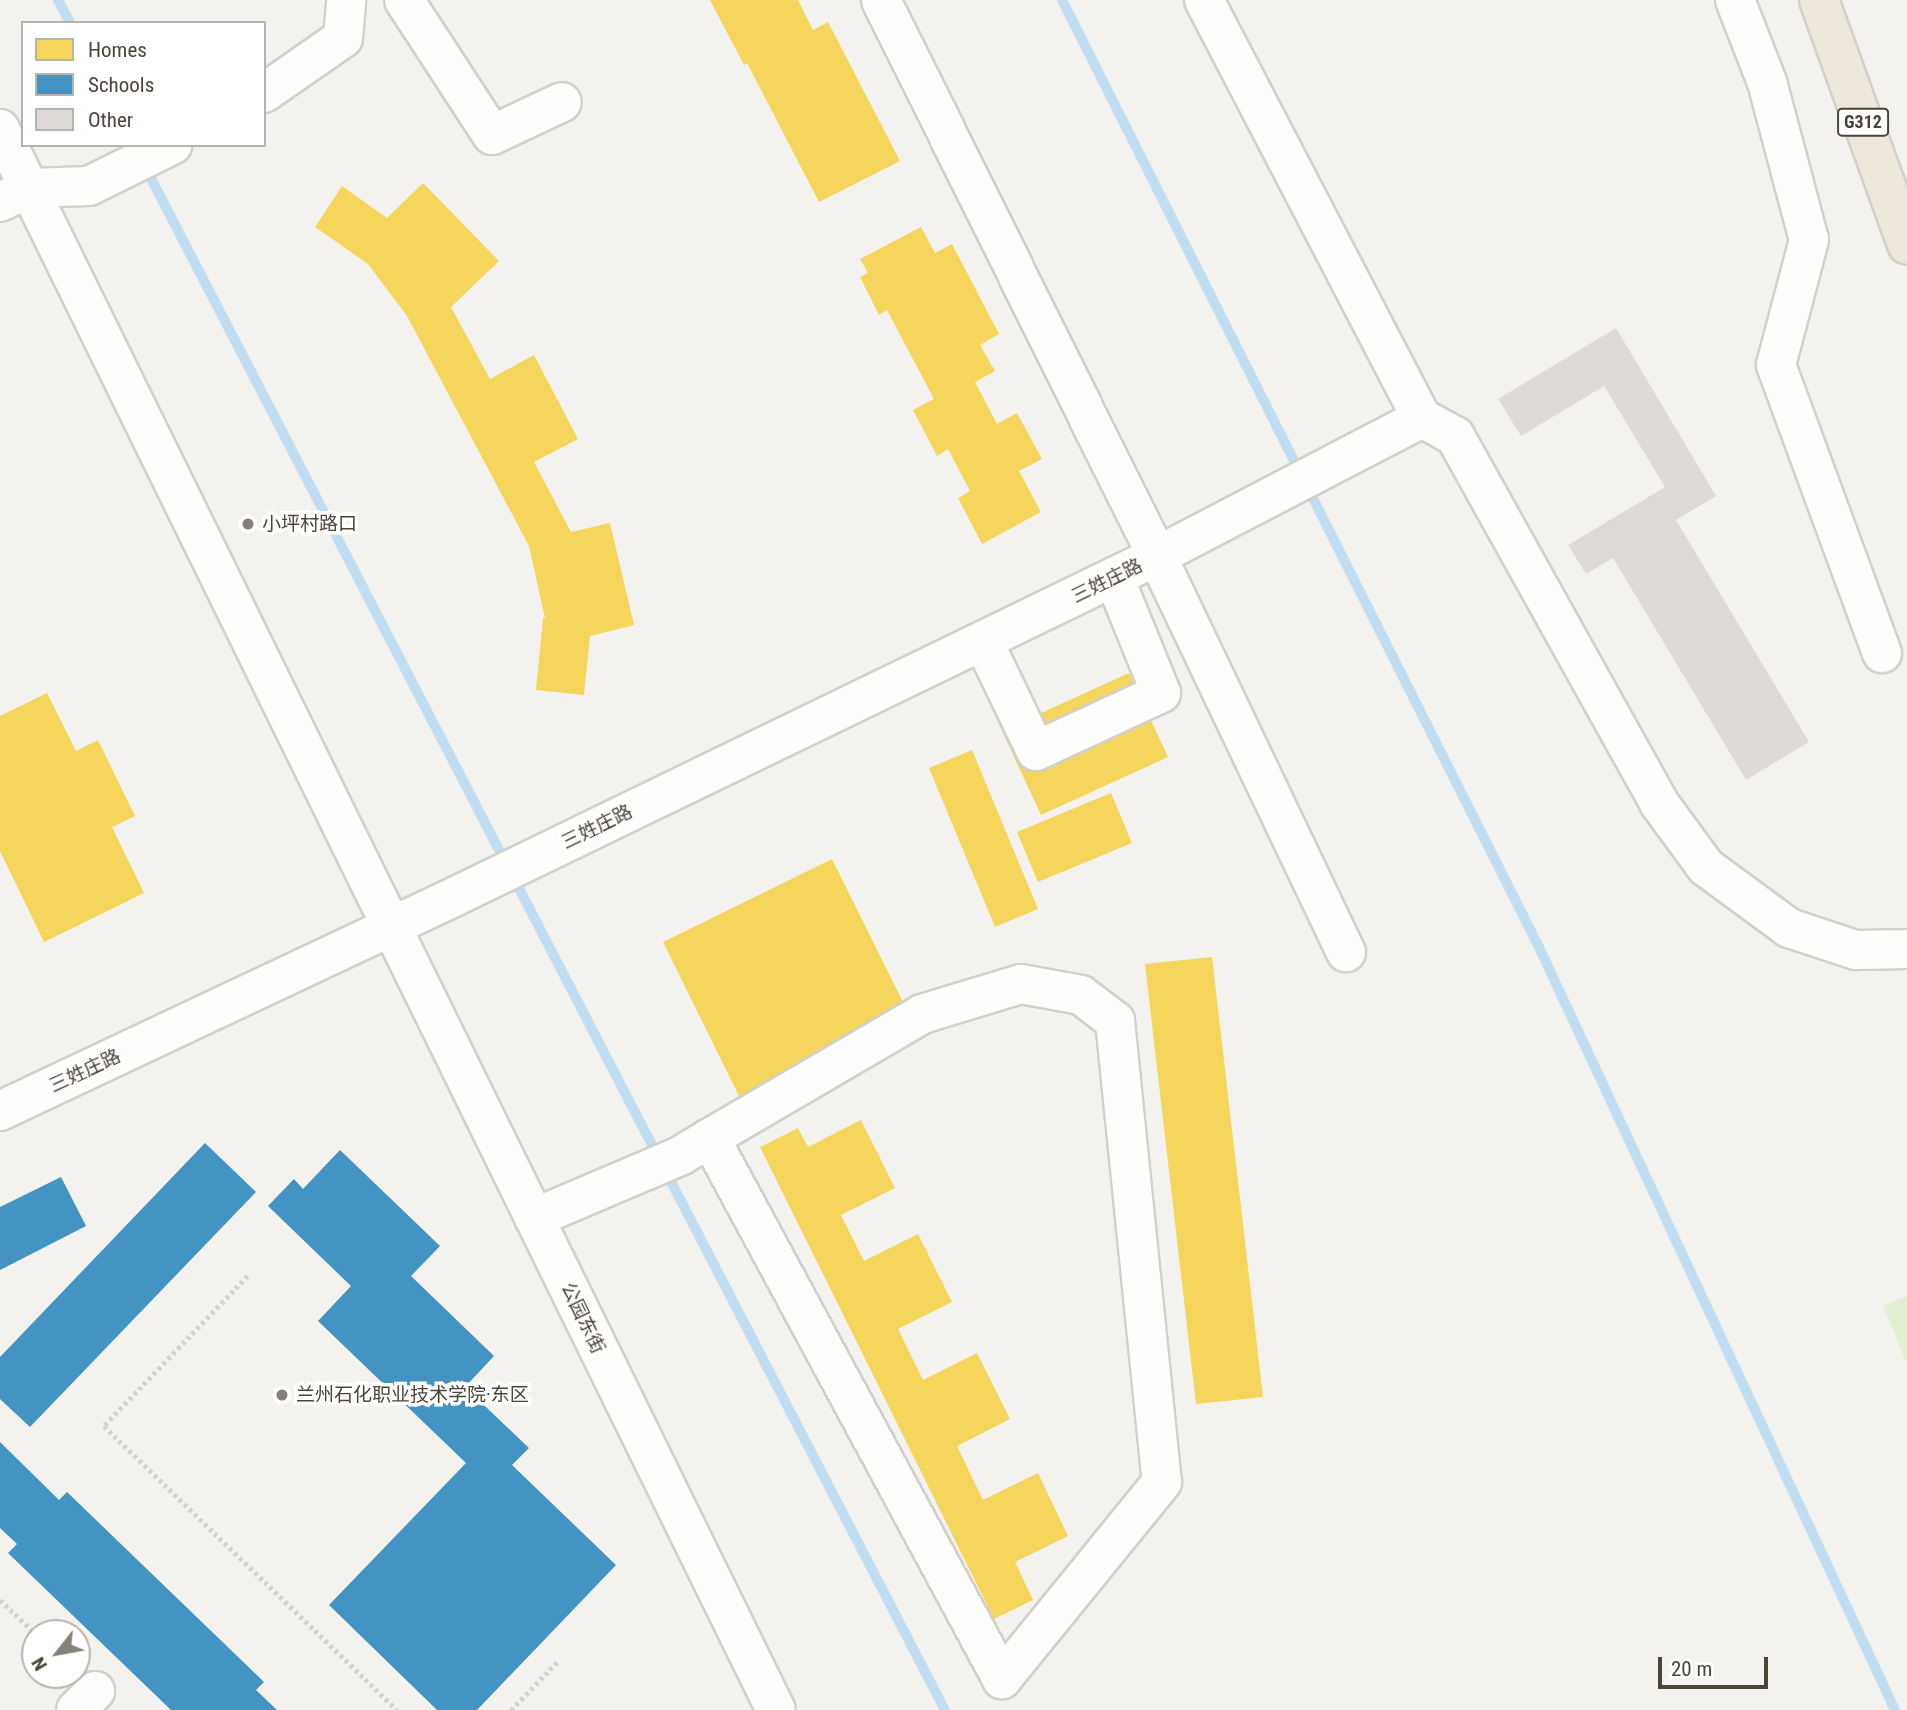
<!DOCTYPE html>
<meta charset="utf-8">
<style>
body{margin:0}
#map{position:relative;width:1907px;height:1710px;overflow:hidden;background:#f4f2ee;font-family:"Roboto Condensed","Noto Sans SC",sans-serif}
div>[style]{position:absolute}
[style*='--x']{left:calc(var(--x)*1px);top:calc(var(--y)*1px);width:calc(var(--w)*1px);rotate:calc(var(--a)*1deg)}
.green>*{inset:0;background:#e1eecf}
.homes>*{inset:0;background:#f6d55c}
.schools>*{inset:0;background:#4393c3}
.stream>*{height:10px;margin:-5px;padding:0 5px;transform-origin:5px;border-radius:5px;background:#c0ddf1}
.building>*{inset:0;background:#dedbd6}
.path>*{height:4.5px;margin-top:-2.25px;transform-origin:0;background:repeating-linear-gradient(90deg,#d3d2cc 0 3.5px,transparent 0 7px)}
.roads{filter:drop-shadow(2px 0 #d2d0cb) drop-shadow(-2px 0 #d2d0cb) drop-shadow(0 2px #d2d0cb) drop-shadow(0 -2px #d2d0cb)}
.minor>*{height:38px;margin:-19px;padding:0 19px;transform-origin:19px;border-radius:19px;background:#fdfdfc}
.highway>*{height:38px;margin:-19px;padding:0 19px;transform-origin:19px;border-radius:19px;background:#ede8db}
.dots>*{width:19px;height:19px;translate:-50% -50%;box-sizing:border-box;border:4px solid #fff;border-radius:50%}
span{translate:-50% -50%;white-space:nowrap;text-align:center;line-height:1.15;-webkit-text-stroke:7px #fff;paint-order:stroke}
.shield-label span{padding:2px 5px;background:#fff;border:2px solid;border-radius:5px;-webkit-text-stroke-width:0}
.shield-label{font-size:18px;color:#4b4439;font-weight:700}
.poi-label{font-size:19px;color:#4b4439}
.left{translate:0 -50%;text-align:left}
.street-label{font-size:19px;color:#4b4439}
.legend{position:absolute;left:21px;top:21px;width:245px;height:126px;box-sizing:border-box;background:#fff;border:2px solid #b7b4b0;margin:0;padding:9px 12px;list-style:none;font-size:21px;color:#4b4439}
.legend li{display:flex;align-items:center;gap:14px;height:35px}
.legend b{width:35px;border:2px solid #b7b4b0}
.north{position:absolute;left:21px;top:1619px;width:70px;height:70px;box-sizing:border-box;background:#fff;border:2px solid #b7b4b0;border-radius:50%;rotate:239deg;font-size:19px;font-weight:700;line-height:28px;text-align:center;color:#4b4439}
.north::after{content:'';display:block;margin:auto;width:24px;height:32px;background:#868178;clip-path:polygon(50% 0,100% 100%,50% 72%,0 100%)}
.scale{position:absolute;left:1658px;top:1657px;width:110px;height:32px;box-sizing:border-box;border:4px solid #4b4439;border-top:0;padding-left:9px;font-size:21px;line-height:24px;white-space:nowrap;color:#4b4439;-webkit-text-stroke:5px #fff;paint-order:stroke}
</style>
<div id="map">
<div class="green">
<div style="clip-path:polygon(1907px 1296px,1907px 1364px,1883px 1305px)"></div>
</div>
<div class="homes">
<div style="clip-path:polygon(710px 0,798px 0,813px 30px,828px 22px,900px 161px,819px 202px,747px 63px,744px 65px)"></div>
<div style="clip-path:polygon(423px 183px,499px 261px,451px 307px,490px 379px,534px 355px,578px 439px,534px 462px,571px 532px,610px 523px,634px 625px,590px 636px,584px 695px,536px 690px,543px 618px,545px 618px,529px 546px,407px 316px,368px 264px,315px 227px,342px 186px,387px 218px)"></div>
<div style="clip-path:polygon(921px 227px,935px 253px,952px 244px,999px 334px,980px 345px,995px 371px,975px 382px,997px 424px,1017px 413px,1042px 459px,1019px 471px,1041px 512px,982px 544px,958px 498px,970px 491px,948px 449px,937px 456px,913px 410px,934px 399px,887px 310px,879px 315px,860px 277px,868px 273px,860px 259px)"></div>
<div style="clip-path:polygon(1129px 673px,1168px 757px,1041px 815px,1002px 731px)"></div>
<div style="clip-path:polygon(47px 693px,76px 751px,98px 740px,135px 816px,112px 827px,144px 893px,44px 942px,0 851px,0 716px)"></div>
<div style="clip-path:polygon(972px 750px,1038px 909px,995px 927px,929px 768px)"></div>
<div style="clip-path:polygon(1111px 793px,1132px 843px,1038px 882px,1017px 832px)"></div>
<div style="clip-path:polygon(832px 859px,908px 1012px,739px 1096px,663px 942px)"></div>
<div style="clip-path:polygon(1212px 957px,1263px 1397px,1196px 1404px,1145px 964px)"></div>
<div style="clip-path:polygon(861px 1120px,895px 1188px,841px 1215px,864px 1261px,918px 1234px,952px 1302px,898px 1329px,923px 1380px,977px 1353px,1010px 1419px,957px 1446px,983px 1500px,1038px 1473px,1068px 1536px,1015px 1562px,1033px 1600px,994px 1619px,760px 1147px,798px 1128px,808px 1147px)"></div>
</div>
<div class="schools">
<div style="clip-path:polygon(205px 1143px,256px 1192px,30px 1427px,0 1399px,0 1357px)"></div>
<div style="clip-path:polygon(340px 1150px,440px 1246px,411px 1276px,494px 1356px,465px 1387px,529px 1448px,512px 1465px,616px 1565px,477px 1710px,437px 1710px,329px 1605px,466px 1463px,318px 1321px,351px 1286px,268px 1206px,294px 1179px,303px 1189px)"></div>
<div style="clip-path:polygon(61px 1177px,86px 1226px,0 1270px,0 1207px)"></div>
<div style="clip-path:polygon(0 1442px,59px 1500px,67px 1492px,264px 1682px,256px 1690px,277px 1710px,171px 1710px,8px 1553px,17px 1544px,0 1528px)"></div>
</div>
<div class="stream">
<div style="--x:58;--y:0;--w:26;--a:62"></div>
<div style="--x:1062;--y:0;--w:1056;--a:63.27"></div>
<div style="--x:1537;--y:943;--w:846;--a:64.98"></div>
<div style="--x:144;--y:165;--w:1740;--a:62.6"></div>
</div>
<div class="building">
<div style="clip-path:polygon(1616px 328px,1716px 496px,1676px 520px,1809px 742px,1746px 780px,1613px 558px,1586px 574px,1568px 545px,1665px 487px,1604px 386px,1521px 436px,1498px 399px)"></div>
</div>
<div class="path">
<div style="--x:248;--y:1276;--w:208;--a:133.8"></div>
<div style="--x:104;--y:1426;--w:408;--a:44.1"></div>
<div style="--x:0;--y:1600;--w:48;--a:43.3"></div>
<div style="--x:511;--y:1710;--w:69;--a:-46.2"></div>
</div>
<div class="roads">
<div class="minor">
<div style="--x:404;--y:0;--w:161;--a:56.9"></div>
<div style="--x:492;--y:135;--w:77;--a:-25.2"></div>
<div style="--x:881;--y:0;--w:621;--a:63.6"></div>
<div style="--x:1157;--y:556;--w:439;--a:64.5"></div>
<div style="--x:1204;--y:0;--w:471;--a:62.5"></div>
<div style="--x:1735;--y:0;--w:88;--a:68.7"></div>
<div style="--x:1767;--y:82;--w:163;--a:75.1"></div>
<div style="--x:1809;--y:240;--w:129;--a:104.8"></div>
<div style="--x:1776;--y:365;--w:307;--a:69.8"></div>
<div style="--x:264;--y:93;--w:96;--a:-34.8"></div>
<div style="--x:343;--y:38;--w:38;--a:-85"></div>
<div style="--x:0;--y:129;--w:1761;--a:63.86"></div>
<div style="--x:0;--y:202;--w:32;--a:-26"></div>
<div style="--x:29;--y:188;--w:60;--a:-1.9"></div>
<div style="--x:89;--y:186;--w:93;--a:-26.3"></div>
<div style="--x:983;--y:641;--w:122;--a:64.3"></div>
<div style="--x:1036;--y:751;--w:138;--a:-24.9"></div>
<div style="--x:1161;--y:693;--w:125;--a:-112.1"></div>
<div style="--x:0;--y:1111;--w:504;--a:-25.24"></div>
<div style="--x:456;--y:896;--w:779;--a:-25.87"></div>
<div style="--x:1157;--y:556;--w:299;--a:-27.5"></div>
<div style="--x:1422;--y:418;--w:38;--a:29"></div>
<div style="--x:1455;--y:436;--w:420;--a:60.9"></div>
<div style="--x:1659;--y:803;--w:79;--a:53.7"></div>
<div style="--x:1706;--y:867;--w:103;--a:36.3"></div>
<div style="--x:1789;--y:928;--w:71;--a:18.2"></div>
<div style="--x:1856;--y:950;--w:51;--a:-1.1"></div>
<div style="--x:534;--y:1218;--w:159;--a:-23"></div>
<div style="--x:680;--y:1156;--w:35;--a:-31"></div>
<div style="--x:710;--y:1138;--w:246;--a:-30.3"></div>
<div style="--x:922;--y:1014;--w:103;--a:-16.9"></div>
<div style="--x:1021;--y:984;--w:61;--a:10.4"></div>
<div style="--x:1081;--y:995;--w:43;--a:37.4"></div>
<div style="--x:1115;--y:1021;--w:463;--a:84.2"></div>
<div style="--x:1162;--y:1482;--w:254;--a:129.1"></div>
<div style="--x:1002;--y:1679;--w:615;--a:-118.36"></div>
<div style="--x:76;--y:1710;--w:27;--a:-45"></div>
</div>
<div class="highway">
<div style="--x:1819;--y:0;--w:260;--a:70.2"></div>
</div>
</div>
<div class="dots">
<div style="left:248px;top:524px;background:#868178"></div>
<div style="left:282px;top:1395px;background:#868178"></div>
</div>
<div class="shield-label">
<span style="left:1863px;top:122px">G312</span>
</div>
<div class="poi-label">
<span class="left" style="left:262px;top:524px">小坪村路口</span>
<span class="left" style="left:296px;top:1395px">兰州石化职业技术学院·东区</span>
</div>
<div class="street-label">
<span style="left:1107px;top:581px;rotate:-26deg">三姓庄路</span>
<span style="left:597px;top:827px;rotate:-26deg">三姓庄路</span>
<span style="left:85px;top:1071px;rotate:-25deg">三姓庄路</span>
<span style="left:583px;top:1318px;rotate:64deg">公园东街</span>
</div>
<ul class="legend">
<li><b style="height:19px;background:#f6d55c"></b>Homes</li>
<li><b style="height:19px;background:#4393c3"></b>Schools</li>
<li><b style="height:19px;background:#dedbd6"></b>Other</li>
</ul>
<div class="north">N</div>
<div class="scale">20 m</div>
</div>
